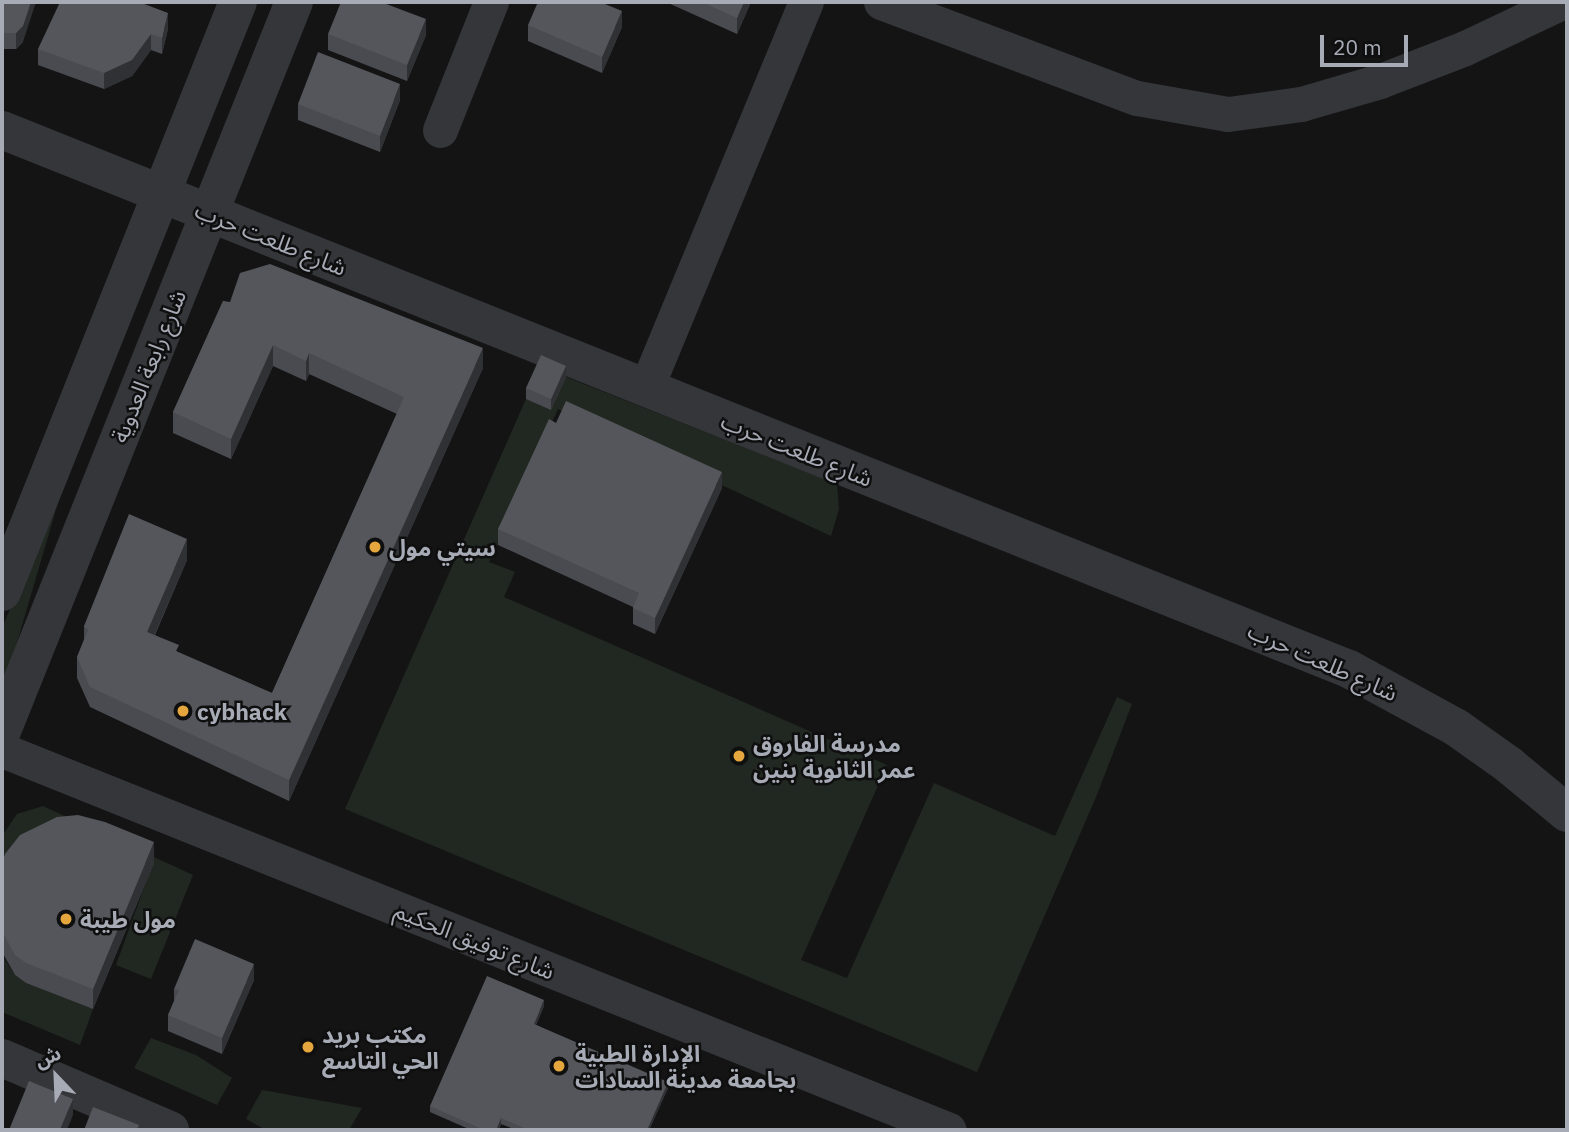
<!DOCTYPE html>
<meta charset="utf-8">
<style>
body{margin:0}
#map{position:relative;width:1569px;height:1132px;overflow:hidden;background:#141415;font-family:"IBM Plex Sans","Noto Sans Arabic",sans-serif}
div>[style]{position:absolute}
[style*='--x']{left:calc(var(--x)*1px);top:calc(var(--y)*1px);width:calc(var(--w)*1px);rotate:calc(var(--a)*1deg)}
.green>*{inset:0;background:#202821}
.minor>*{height:35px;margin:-17.5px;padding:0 17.5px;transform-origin:17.5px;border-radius:17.5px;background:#35363a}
.tertiary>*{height:38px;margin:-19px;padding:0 19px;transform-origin:19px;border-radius:19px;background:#35363a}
.wall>*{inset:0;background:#4a4b50}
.shaded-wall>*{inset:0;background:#303134}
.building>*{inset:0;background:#54565b}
.dots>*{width:19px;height:19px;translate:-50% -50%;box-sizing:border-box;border:4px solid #0f0f10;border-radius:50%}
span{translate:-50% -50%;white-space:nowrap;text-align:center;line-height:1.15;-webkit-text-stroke:5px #0f0f10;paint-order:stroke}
.street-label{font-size:23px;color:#a7abb5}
.poi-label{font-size:23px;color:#a7abb5;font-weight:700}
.left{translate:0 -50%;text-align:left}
.frame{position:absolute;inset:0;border:4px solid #a7abb5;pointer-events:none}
.north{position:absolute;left:21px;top:1041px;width:70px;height:70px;-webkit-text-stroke:5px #0f0f10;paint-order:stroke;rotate:337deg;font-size:19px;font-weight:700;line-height:28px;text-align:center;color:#a7abb5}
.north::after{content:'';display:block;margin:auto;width:24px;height:32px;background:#a7abb5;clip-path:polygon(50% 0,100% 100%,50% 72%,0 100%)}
.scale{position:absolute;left:1320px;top:35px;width:88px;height:32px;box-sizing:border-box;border:4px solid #a7abb5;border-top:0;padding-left:9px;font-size:21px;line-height:24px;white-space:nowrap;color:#a7abb5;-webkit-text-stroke:5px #0f0f10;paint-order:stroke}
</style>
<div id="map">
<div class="green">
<div style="clip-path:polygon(146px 281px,57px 506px,4px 687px,2px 628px)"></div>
<div style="clip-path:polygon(566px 377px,837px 484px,839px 509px,831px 536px,558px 409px,489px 562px,515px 572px,504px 597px,887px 765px,801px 960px,847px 978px,934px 783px,1055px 836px,1117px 697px,1132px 704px,1096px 797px,977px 1072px,345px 809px,526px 399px)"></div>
<div style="clip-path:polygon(43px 806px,193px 875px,151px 979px,116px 965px,153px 863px,2px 882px,2px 836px,17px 814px)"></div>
<div style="clip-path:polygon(2px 955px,15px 975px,26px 983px,93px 1009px,80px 1045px,2px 1012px)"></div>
<div style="clip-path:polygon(151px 1038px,196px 1055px,232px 1078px,217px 1105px,134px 1068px)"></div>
<div style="clip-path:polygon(262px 1090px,362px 1108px,349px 1130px,266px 1130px,246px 1119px)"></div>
</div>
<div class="minor">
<div style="--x:881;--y:2;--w:273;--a:20.6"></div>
<div style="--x:1137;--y:98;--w:92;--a:10"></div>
<div style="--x:1228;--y:114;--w:74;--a:-7.8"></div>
<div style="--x:1301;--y:104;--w:82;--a:-16.2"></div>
<div style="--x:1380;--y:81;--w:91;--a:-21.2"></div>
<div style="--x:1465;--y:48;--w:107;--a:-25.4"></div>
<div style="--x:440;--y:130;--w:138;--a:-68.3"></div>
<div style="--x:646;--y:388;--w:418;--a:-67.5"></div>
<div style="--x:2;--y:750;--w:1020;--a:21.86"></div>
</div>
<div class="tertiary">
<div style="--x:2;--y:130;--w:1451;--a:21.81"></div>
<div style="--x:1349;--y:669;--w:123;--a:28.6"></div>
<div style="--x:1457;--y:728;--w:64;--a:35.4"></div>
<div style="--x:1509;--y:765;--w:75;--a:39.6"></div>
<div style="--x:2;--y:592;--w:635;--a:-68.2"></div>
<div style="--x:2;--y:731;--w:785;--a:-68.17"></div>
<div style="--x:2;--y:1058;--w:183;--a:23.2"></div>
</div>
<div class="wall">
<div style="clip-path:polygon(2px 2px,23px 42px,16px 49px,2px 49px)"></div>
<div style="clip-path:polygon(666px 2px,751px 2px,737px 34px)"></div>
<div style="clip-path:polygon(528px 25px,622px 27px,602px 73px,528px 41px)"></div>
<div style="clip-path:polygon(168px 29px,162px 54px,151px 50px,132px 76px,104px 89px,38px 65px,38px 49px)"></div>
<div style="clip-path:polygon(328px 34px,426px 35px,407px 81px,328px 50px)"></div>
<div style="clip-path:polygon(400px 100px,380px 152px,298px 120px,298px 104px)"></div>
<div style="clip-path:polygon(223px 301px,483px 368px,289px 801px,90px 707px,77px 678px,77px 657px,84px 640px,84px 626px,187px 560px,155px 635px,179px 653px,272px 693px,397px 414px,309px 374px,306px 381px,273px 366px,231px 459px,173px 433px,173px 412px)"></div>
<div style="clip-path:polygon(566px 377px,551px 410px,526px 399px,526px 388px)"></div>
<div style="clip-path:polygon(556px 423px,722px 488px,655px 634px,633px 624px,633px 607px,498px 545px,498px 529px)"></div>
<div style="clip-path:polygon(2px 863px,154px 863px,93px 1009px,26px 983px,15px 975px,2px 952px)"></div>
<div style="clip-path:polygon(254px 980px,222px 1054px,168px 1031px,168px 1015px,174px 1001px,174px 989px)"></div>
<div style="clip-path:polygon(544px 1006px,536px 1025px,668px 1088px,649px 1130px,516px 1130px,501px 1124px,499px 1130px,471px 1130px,430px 1112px,430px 1106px)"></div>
</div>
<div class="shaded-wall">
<div style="clip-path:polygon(31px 2px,36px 2px,23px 42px,16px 49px,16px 33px)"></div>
<div style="clip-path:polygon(744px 2px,751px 2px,737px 34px,737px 18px)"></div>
<div style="clip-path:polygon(622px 11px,622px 27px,602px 73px,602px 57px)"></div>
<div style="clip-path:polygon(168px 13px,168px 29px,162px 54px,162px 38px)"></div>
<div style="clip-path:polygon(426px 19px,426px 35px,407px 81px,407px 65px)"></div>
<div style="clip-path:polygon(151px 34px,151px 50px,132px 76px,104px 89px,104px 73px)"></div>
<div style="clip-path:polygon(400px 84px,400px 100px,380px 152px,380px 136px)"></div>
<div style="clip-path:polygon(273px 345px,273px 366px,231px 459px,231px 439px)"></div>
<div style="clip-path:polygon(483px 348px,483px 368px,289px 801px,289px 780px)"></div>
<div style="clip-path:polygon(309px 353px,309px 374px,306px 381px,306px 361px)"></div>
<div style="clip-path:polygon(566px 366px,566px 377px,551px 410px,551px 399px)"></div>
<div style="clip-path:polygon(722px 472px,722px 488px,655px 634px,655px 618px)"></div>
<div style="clip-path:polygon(187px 539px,187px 560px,147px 652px,147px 632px)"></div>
<div style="clip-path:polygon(154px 842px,154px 863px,93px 1009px,93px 989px)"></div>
<div style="clip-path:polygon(254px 964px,254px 980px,222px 1054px,222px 1038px)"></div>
<div style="clip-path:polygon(544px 1000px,544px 1006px,534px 1029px,534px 1024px)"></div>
<div style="clip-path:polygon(668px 1082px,668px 1088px,649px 1130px,647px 1130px)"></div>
<div style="clip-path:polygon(73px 1099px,73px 1115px,67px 1130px,60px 1130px)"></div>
<div style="clip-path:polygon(501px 1118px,501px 1124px,499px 1130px,496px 1130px)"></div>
</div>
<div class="building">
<div style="clip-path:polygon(2px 2px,31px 2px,23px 26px,16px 33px,2px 33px)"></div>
<div style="clip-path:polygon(60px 2px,139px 2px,168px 13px,162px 38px,151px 34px,132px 60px,104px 73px,38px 49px)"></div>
<div style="clip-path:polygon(341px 2px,381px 2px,426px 19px,407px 65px,328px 34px)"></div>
<div style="clip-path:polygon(538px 2px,600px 2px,622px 11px,602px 57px,528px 25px)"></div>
<div style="clip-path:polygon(702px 2px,744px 2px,737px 18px)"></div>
<div style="clip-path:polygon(318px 52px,400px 84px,380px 136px,298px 104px)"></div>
<div style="clip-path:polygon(270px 264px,483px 348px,289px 780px,90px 687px,77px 657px,88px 630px,84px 626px,129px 514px,187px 539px,147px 632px,179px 645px,176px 651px,272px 693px,404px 397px,309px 353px,306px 361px,273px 345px,231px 439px,173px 412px,223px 301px,230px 302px,240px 273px)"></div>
<div style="clip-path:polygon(541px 355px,566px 366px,551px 399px,526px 388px)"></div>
<div style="clip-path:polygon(566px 401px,722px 472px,655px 618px,633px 608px,639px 593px,498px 529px,549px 419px,556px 423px)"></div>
<div style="clip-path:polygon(78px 815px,105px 822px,154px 842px,93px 989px,26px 963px,15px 955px,2px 931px,2px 863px,5px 854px,20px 835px,57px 817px)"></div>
<div style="clip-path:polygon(195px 939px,254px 964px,222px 1038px,168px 1015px,179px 990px,174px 989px)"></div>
<div style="clip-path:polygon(487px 976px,544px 1000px,534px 1024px,668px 1082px,647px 1130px,529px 1130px,501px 1118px,496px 1130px,484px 1130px,430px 1106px)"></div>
<div style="clip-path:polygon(29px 1081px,73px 1099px,60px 1130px,9px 1130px)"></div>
<div style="clip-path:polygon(93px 1107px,139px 1125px,137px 1130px,84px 1130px)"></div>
</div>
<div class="dots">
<div style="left:375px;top:547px;background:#e4a63d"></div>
<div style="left:183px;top:711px;background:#e4a63d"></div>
<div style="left:739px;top:756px;background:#e4a63d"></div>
<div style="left:66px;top:919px;background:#e4a63d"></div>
<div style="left:308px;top:1047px;background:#e4a63d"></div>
<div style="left:559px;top:1066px;background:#e4a63d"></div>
</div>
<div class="street-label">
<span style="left:271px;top:238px;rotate:22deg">شارع طلعت حرب</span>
<span style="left:148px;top:366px;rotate:-68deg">شارع رابعة العدوية</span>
<span style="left:797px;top:449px;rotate:22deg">شارع طلعت حرب</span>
<span style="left:1323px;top:661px;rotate:24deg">شارع طلعت حرب</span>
<span style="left:475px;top:940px;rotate:22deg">شارع توفيق الحكيم</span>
</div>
<div class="poi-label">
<span class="left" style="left:389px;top:547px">سيتي مول</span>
<span class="left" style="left:197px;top:711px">cybhack</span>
<span class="left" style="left:753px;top:756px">مدرسة الفاروق<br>عمر الثانوية بنين</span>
<span class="left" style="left:80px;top:919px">مول طيبة</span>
<span class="left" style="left:322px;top:1047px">مكتب بريد<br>الحي التاسع</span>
<span class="left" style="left:575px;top:1066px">الإدارة الطبية<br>بجامعة مدينة السادات</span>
</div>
<div class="frame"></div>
<div class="north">ش</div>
<div class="scale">20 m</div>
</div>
